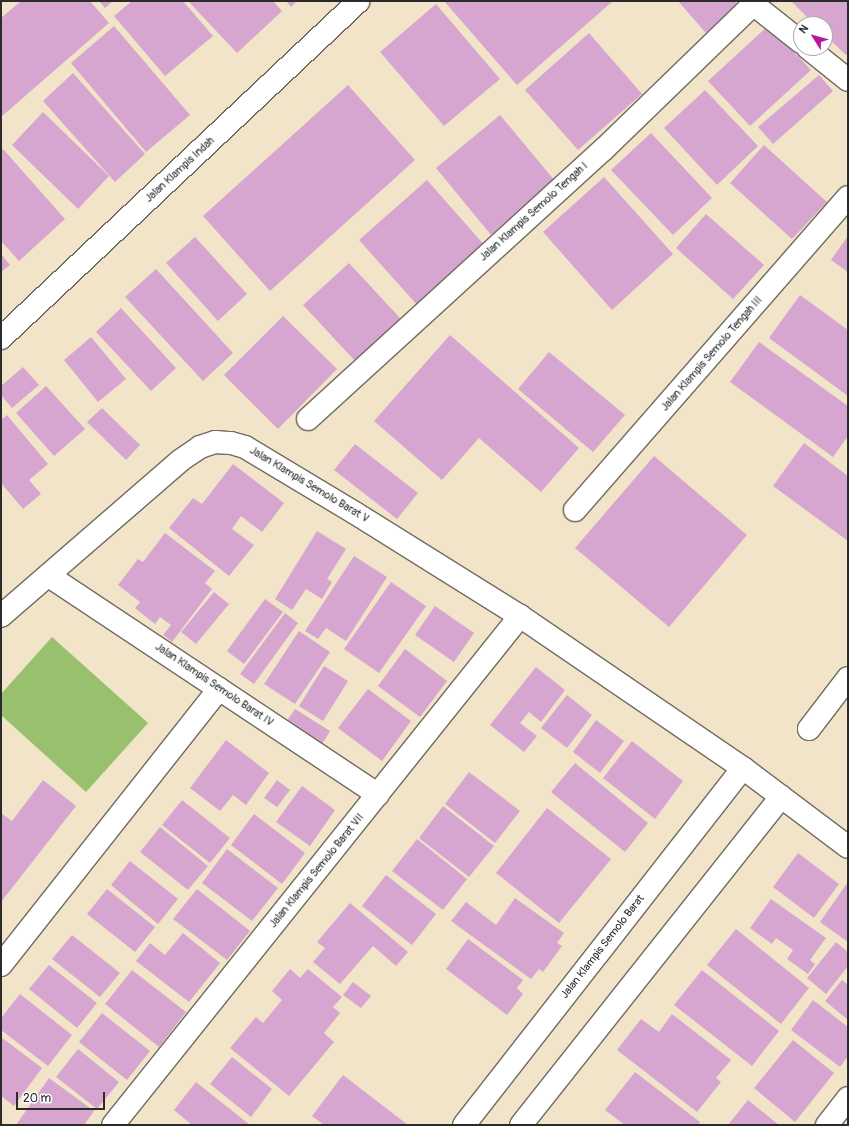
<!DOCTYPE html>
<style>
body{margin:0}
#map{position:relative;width:849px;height:1126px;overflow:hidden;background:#f2e4c9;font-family:Pangolin,sans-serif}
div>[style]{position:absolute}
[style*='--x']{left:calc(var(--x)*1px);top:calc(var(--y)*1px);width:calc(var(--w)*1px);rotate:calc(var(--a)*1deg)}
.green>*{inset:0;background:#99c06c}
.building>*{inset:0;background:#d7a6d0}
.roads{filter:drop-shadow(1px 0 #716c62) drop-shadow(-1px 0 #716c62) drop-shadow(0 1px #716c62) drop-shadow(0 -1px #716c62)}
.street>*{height:22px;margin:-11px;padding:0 11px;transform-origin:11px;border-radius:11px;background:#fff}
span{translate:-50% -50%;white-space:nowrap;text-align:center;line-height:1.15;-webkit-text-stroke:3px #fff;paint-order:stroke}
.street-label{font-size:11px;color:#2b2b2b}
.frame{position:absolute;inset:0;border:2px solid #2b2b2b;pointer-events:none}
.north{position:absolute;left:793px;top:16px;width:40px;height:40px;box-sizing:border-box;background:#fff;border:1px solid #aaa;border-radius:50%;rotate:307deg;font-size:11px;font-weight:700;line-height:16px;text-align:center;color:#2b2b2b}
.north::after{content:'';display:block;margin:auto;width:14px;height:18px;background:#b5179e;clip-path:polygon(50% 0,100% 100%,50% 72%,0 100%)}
.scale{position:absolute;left:16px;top:1092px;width:89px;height:18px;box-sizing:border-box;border:2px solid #2b2b2b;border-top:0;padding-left:5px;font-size:12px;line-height:14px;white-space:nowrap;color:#2b2b2b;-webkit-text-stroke:3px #fff;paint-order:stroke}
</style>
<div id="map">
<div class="green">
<div style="clip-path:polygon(52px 637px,148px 723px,86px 792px,1px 715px,1px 694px)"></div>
</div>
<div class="building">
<div style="clip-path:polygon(21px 1px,90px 1px,109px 23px,1px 117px,1px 18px)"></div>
<div style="clip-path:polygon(99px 1px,113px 1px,105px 8px)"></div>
<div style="clip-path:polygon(132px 1px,183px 1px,213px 36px,165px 76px,114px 16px)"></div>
<div style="clip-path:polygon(188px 1px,273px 1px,282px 11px,237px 53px)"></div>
<div style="clip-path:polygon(286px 1px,297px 1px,291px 7px)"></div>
<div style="clip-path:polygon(444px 1px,613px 1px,517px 85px)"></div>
<div style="clip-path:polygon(678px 1px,734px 1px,738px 5px,706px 33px)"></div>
<div style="clip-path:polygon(791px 1px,848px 1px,848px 53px,846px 55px,825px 35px,825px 24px,814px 24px)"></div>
<div style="clip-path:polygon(436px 4px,500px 79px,444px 126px,380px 52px)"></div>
<div style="clip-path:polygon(769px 25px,811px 70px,750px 126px,708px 81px)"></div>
<div style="clip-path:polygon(114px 26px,190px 115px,146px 152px,71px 63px)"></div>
<div style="clip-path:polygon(589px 33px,642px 94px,578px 150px,525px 90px)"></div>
<div style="clip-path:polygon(73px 73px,145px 154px,115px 182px,43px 101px)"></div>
<div style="clip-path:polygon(819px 75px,833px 91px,773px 144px,758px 127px)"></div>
<div style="clip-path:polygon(348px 85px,415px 160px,270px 291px,203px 216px)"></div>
<div style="clip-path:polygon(705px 90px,758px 146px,717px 185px,664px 128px)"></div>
<div style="clip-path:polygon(43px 112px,109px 176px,78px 209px,12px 145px)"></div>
<div style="clip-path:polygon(500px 115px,555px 181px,491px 235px,436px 168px)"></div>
<div style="clip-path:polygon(651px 133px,712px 198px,673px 235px,611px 170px)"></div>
<div style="clip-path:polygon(764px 145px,827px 202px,792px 239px,730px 183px)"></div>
<div style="clip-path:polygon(3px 149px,65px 219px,19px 261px,1px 241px,1px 151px)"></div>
<div style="clip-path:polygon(604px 177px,673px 254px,612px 310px,543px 232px)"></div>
<div style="clip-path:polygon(427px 180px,486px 247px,419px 307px,359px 240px)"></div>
<div style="clip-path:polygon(706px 214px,764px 265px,733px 299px,676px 248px)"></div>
<div style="clip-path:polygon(848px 236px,848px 272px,831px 260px)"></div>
<div style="clip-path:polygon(195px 237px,247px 294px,218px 321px,166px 263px)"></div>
<div style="clip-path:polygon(1px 254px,10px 265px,1px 272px)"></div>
<div style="clip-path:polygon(349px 263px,401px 319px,355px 361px,303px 305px)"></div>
<div style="clip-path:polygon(156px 269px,233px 353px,203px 381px,125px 297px)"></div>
<div style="clip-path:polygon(800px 295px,848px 330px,848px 396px,769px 338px)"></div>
<div style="clip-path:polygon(121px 308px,176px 368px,151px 391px,96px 332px)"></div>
<div style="clip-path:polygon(283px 316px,337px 369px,278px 429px,224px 375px)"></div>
<div style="clip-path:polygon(450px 335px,579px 448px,541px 492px,479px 438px,442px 480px,374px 421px)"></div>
<div style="clip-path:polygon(91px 337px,126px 379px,98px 402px,64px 360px)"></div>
<div style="clip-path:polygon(759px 342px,848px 406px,848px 436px,833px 457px,730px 382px)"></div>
<div style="clip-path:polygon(549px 352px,625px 415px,593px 452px,518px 389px)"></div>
<div style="clip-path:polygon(23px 367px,39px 385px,12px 408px,1px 395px,1px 386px)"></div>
<div style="clip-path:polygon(46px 386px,85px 429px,54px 456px,16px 413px)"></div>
<div style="clip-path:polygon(102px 408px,140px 445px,126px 460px,87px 422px)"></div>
<div style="clip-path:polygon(7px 415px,48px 464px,29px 480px,41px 494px,23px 509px,1px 483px,1px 420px)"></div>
<div style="clip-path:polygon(804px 443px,848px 476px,848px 541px,773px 486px)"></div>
<div style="clip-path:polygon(355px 444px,418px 493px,397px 519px,334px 470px)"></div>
<div style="clip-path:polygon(654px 456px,747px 535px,669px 627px,575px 548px)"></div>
<div style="clip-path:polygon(233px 464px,284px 503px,262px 532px,241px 516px,232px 529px,254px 545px,229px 576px,169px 528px,193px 498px,202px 504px)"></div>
<div style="clip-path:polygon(317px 531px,346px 549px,327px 579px,332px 582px,322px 599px,306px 589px,292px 610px,275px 599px)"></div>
<div style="clip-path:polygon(165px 533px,215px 571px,205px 583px,212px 589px,172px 642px,163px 635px,171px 625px,160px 617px,155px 624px,135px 608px,140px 602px,118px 585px,138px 559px,143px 562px)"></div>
<div style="clip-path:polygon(354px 556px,387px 577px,346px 641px,326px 628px,318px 639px,305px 631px)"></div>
<div style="clip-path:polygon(391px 582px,426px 606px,379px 673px,344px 649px)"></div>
<div style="clip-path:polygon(214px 592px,229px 604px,196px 644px,181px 632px)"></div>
<div style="clip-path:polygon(265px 599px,283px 612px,244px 664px,227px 651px)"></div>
<div style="clip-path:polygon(435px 606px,474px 633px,454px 662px,415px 635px)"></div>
<div style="clip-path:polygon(285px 613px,298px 623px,254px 684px,240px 674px)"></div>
<div style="clip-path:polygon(299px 631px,330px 652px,295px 704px,264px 684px)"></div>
<div style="clip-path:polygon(405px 649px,447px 681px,420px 717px,378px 686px)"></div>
<div style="clip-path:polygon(324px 666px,348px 681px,323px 721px,299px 706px)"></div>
<div style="clip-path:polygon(536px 667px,565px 690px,541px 722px,529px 712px,520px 723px,537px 736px,524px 752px,490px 725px)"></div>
<div style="clip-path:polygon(368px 689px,411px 721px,382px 761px,338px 728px)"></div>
<div style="clip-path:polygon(567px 695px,592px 715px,567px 748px,541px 728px)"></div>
<div style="clip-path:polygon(295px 709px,330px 731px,321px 746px,285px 724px)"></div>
<div style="clip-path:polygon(596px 720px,624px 741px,600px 773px,573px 752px)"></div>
<div style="clip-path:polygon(226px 740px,269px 773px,246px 805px,233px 795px,220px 811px,190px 788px)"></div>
<div style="clip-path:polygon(632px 741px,683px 781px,655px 819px,603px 778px)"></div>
<div style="clip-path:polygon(575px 763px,648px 823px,625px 852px,551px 792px)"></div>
<div style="clip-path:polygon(469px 772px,520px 811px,495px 843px,445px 804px)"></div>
<div style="clip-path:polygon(43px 780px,76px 806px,1px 902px,1px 813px,12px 821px)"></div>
<div style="clip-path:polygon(277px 780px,290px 790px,277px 807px,264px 798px)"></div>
<div style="clip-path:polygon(302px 786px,335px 810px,310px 846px,276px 822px)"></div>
<div style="clip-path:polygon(182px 800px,230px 838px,210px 863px,162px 825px)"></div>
<div style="clip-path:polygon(443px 806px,494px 846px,469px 877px,419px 838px)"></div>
<div style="clip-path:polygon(547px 808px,611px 859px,559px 923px,496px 873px)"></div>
<div style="clip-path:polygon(254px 814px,305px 853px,282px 884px,231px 845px)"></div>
<div style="clip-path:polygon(160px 827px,208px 866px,188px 890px,140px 852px)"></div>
<div style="clip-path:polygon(417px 839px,467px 879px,443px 910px,392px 871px)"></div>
<div style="clip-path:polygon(227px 849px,278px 888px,252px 921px,202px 883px)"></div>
<div style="clip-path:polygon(798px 853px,839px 884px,814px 918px,773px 887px)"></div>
<div style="clip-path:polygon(130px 861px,178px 899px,158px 924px,111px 885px)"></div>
<div style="clip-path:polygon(386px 875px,436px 914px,412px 945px,362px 906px)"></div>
<div style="clip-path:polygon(848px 882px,848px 942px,820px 922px)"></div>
<div style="clip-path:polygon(107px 889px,155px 927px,135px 952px,87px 914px)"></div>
<div style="clip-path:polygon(197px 889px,250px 931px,227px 960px,173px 919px)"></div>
<div style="clip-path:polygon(515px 898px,564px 933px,557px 943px,562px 946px,543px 972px,539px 969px,531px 979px,451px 921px,466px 902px,496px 925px)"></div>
<div style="clip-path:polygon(771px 899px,826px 938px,810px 960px,815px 964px,808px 974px,787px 959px,793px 950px,776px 938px,772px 944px,750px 928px)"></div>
<div style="clip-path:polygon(350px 903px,408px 952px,396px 966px,373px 946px,340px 984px,313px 962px,325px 948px,317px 942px)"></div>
<div style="clip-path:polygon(736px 929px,809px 988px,781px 1024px,707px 965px)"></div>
<div style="clip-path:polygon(183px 933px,220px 963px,189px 1002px,136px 961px,150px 943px,165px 955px)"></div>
<div style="clip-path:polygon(72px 935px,120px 973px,100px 997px,52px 959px)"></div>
<div style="clip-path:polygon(468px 939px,523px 980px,517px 988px,523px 994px,507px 1015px,446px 969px)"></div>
<div style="clip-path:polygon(836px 942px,848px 952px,848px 966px,826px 994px,807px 978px)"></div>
<div style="clip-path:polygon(49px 965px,97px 1003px,77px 1028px,29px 989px)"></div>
<div style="clip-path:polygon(290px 969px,300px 978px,308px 969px,342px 997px,333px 1007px,340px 1013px,324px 1033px,334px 1042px,289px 1096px,230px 1048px,256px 1017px,263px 1023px,282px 1000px,272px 991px)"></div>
<div style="clip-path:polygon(132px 970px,186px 1012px,159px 1047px,105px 1004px)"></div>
<div style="clip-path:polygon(702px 970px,779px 1031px,752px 1066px,674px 1005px)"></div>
<div style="clip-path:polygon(842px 980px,848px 985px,848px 1020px,825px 1001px)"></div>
<div style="clip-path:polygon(353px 982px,371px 996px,361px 1008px,343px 995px)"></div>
<div style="clip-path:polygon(20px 994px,72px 1035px,48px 1066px,1px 1030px,1px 1018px)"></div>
<div style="clip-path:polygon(813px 1000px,848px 1027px,848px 1056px,840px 1067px,791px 1030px)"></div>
<div style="clip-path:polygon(102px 1013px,150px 1051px,127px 1080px,79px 1042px)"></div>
<div style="clip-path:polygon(672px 1014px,731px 1060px,716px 1078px,721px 1082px,697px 1112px,617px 1050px,641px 1019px,659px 1032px)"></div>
<div style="clip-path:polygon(1px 1037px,42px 1068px,14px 1106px,1px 1096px)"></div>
<div style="clip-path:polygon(793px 1040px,834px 1073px,795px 1122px,754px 1088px)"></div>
<div style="clip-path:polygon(78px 1049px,119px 1082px,97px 1109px,56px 1077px)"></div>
<div style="clip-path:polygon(232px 1057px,272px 1089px,251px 1117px,210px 1084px)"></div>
<div style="clip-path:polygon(635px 1072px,700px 1122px,698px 1125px,625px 1125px,605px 1110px)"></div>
<div style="clip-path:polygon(343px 1075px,408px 1125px,324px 1125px,312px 1116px)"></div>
<div style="clip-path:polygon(49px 1078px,94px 1111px,84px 1125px,16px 1125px)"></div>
<div style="clip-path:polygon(196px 1082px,250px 1125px,192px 1125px,174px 1110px)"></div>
<div style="clip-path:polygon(748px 1100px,779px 1125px,728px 1125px)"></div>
</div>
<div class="roads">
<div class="street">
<div style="--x:753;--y:4;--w:61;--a:38.4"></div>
<div style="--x:808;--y:48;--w:51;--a:38.7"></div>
<div style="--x:1;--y:338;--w:491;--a:-43.3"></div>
<div style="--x:308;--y:419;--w:399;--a:-42.4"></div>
<div style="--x:603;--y:150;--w:214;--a:-44.1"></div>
<div style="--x:575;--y:510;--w:415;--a:-48.9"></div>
<div style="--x:49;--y:576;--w:395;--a:33.6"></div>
<div style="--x:1;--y:616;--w:238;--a:-40.9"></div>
<div style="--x:181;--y:460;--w:23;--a:-34"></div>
<div style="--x:200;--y:447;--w:16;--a:-18"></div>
<div style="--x:215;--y:442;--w:16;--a:4"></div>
<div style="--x:231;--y:443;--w:15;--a:16"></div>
<div style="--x:245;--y:447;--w:128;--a:31"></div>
<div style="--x:355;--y:513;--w:195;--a:32"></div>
<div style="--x:520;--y:616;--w:270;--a:34.3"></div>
<div style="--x:743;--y:768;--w:131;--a:37"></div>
<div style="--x:809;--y:729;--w:64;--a:-52.6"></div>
<div style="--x:1;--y:965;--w:352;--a:-51.7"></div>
<div style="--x:113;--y:1125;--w:652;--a:-51.35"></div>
<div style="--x:464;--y:1125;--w:453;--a:-52"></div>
<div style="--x:521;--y:1125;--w:419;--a:-51.6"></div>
<div style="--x:827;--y:1125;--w:34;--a:-52"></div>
</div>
</div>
<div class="street-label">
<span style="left:180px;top:170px;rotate:-43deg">Jalan Klampis Indah</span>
<span style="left:534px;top:212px;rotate:-42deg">Jalan Klampis Semolo Tengah I</span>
<span style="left:712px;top:354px;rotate:-49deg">Jalan Klampis Semolo Tengah III</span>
<span style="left:309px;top:485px;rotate:31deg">Jalan Klampis Semolo Barat V</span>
<span style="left:214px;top:685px;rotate:34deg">Jalan Klampis Semolo Barat IV</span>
<span style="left:317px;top:871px;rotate:-51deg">Jalan Klampis Semolo Barat VII</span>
<span style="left:603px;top:947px;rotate:-52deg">Jalan Klampis Semolo Barat</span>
</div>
<div class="frame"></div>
<div class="north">N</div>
<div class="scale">20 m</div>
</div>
